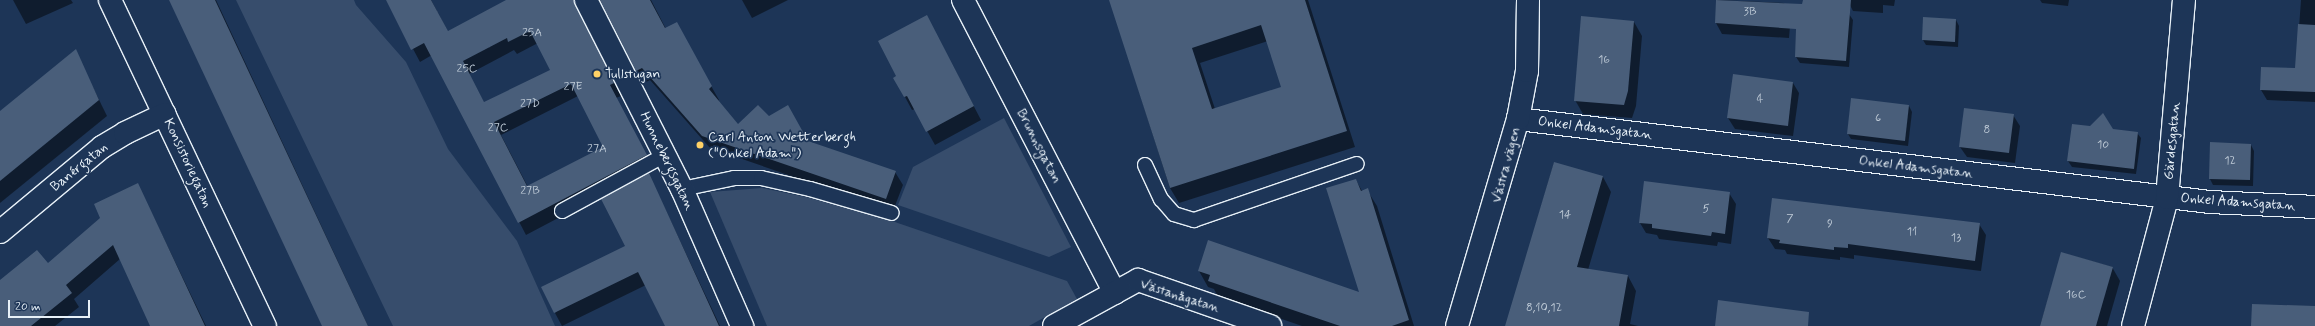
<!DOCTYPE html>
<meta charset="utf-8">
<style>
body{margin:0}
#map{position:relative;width:2315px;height:326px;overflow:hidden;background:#1d3557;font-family:Mynerve,sans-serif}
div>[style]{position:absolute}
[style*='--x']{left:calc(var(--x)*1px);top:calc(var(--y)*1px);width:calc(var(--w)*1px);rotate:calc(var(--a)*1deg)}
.green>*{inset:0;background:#374d6c}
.shadow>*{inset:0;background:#0007}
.building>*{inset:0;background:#495e7a}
.roads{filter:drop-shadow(1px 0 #e8f1f8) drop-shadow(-1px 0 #e8f1f8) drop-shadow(0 1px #e8f1f8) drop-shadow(0 -1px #e8f1f8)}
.service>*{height:14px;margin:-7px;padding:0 7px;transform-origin:7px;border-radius:7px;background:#1d3557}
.minor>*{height:22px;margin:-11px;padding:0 11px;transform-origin:11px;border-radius:11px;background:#1d3557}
.secondary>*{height:22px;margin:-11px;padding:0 11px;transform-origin:11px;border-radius:11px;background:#1d3557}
.dots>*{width:11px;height:11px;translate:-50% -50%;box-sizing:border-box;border:2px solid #1d3557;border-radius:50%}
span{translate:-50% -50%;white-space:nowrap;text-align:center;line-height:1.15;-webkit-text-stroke:3.5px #1d3557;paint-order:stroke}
.number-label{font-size:12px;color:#c0ccd8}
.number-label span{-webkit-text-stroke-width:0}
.poi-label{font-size:14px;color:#e8f1f8}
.left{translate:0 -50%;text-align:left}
.street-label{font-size:14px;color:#e8f1f8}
.scale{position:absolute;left:8px;top:300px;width:82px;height:18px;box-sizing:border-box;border:2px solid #e8f1f8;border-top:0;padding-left:5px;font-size:12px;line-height:14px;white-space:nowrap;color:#e8f1f8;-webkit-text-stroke:3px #1d3557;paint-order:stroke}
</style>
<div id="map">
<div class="green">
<div style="clip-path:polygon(236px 0,354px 0,356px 5px,406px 62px,448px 149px,517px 241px,555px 326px,393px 326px)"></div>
<div style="clip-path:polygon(1004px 118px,1071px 247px,1049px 257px,898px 205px,913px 167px)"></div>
<div style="clip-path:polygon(762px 188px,806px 197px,892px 221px,1067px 281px,1077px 299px,1029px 326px,767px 326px,710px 192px)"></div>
</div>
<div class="shadow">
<div style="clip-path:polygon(13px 0,71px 0,73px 3px,26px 24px)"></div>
<div style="clip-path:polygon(181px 0,216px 0,368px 326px,323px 326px)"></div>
<div style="clip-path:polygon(evenodd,387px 0,431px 0,448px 32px,508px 0,651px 0,666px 29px,683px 36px,719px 100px,718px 101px,738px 125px,769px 117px,808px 142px,895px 172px,903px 185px,893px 211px,710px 148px,650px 80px,644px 83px,604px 5px,601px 2px,588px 1px,582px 6px,581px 19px,621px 96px,616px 98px,653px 168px,526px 235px,432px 55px,420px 62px,387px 0,538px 43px,552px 70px,484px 103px,469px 74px,514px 50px,517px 54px,538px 43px,387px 0,578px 96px,604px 147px,528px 187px,501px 135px,578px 96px)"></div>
<div style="clip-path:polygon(742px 0,788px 0,752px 18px)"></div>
<div style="clip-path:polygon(evenodd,1110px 0,1308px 0,1355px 147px,1179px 203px,1170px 188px,1110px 0,1268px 41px,1283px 87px,1215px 109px,1200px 63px,1268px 41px)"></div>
<div style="clip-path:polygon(1717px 0,1784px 3px,1791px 14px,1789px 38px,1722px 34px,1716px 23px)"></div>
<div style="clip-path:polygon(1850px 0,1895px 0,1894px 6px,1883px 5px,1883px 13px,1853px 11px,1850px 5px)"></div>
<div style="clip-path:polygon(2040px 0,2069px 0,2068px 6px,2042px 3px)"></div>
<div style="clip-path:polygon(2301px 0,2315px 0,2315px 102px,2267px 100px,2261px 90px,2262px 68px,2296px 69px)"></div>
<div style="clip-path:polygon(1849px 14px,1853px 20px,1849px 67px,1800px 63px,1796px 57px)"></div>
<div style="clip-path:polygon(1956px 20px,1959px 26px,1958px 47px,1926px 45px,1923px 40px)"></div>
<div style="clip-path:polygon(1634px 22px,1642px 36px,1636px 106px,1632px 118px,1583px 114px,1575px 100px)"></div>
<div style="clip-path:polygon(934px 30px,981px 120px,935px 145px,915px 109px,912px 110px,905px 97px)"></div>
<div style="clip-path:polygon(75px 51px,107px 116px,0 203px,0 113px)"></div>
<div style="clip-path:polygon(1793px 83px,1799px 93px,1793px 136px,1735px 129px,1728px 118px)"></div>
<div style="clip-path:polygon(1909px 106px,1912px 112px,1908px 146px,1851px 139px,1848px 134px)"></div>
<div style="clip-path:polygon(2013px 115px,2020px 126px,2015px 163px,1967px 157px,1960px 147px)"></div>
<div style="clip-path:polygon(2113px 130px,2137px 133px,2141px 138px,2136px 174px,2072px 167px,2068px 161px)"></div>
<div style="clip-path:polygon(2251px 145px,2254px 151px,2253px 186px,2213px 185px,2210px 179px)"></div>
<div style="clip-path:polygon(1554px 163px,1603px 177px,1611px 192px,1588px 270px,1628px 276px,1636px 291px,1630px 324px,1638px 326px,1506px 326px)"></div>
<div style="clip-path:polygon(649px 175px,720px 326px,666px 326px,646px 285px,562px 326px,555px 313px,627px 246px)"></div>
<div style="clip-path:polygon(1356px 180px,1362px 191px,1367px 190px,1377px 206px,1414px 326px,1302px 326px,1218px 297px,1214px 289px,1208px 287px,1199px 271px,1360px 293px)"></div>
<div style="clip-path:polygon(138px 185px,206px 326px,151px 326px,120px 259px,74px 299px,79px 307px,55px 326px,0 326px,0 281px,48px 265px)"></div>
<div style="clip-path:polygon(1729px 193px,1736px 204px,1731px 244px,1718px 242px,1717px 246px,1659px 239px,1657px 235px,1646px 233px,1640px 223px)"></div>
<div style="clip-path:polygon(1979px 224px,1986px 235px,1981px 271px,1854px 255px,1854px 259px,1840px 257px,1840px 260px,1787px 254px,1785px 250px,1775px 249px,1768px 238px)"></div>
<div style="clip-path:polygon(2062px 253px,2112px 267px,2120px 281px,2107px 326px,2040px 326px)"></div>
</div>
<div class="building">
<div style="clip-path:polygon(169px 0,215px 0,368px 326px,322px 326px)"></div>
<div style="clip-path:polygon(evenodd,386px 0,431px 0,448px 31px,506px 0,574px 0,614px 83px,610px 85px,647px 155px,518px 223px,424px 43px,411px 50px,386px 0,530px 31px,550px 70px,484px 102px,463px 61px,507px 38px,508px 42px,530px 31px,386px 0,571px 84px,603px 147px,527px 186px,494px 122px,571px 84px)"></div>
<div style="clip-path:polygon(600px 0,650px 0,665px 28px,677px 22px,712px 86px,709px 89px,738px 124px,758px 105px,769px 116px,788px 105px,808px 141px,896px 171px,886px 199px,702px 136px,642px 68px,636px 71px)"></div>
<div style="clip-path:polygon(evenodd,1109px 0,1305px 0,1347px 131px,1170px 188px,1109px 0,1261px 25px,1281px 87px,1212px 109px,1192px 48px,1261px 25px)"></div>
<div style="clip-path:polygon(1716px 0,1802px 4px,1803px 0,1851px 0,1846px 61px,1795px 57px,1796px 29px,1715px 23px)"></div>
<div style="clip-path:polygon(927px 15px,974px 106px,926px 132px,907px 96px,904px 97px,893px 78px,896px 76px,878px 41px)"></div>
<div style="clip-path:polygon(1581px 16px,1634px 21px,1628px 91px,1624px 105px,1574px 101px)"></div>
<div style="clip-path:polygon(1923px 17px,1956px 19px,1955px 42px,1922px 40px)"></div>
<div style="clip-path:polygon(2298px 24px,2315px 25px,2315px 92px,2260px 90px,2261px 67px,2295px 68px)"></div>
<div style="clip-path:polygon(76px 49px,99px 100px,0 181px,0 111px)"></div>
<div style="clip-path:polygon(1733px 74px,1793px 82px,1788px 126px,1727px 118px)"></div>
<div style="clip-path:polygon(1851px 98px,1909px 105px,1905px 141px,1847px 134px)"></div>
<div style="clip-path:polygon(1964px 108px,2014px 114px,2009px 153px,1959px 147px)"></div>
<div style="clip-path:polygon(2103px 113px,2113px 129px,2138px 132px,2134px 169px,2067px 161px,2072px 124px,2090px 126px)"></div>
<div style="clip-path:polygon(2210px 142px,2251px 144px,2250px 180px,2209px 179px)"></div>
<div style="clip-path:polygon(1554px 162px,1603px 176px,1577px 267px,1628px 275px,1619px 326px,1505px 326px)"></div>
<div style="clip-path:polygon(649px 173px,719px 326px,665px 326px,638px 272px,554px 313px,541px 287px,625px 246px,601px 199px)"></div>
<div style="clip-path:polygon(1356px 179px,1361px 191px,1368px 188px,1409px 320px,1392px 326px,1340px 326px,1208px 281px,1210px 275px,1198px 271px,1208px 240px,1359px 292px,1326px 188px)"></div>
<div style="clip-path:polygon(1644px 181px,1730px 192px,1725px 234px,1712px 232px,1711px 236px,1652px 228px,1652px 224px,1639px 223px)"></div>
<div style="clip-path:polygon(138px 183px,205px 326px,150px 326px,113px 245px,66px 285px,72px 293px,31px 326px,0 326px,0 280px,37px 250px,48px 263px,100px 218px,94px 204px)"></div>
<div style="clip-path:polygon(1772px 198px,1980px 223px,1975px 261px,1848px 244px,1848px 248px,1834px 247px,1834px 250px,1779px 243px,1780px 240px,1767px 238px)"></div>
<div style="clip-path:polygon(2061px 252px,2113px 267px,2096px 326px,2040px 326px)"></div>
<div style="clip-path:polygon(1718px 300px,1809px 312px,1808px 326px,1715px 326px)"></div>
<div style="clip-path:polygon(2252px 304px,2315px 306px,2315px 326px,2251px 326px)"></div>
</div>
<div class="roads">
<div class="service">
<div style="--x:1145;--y:165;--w:38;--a:65"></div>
<div style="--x:1161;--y:199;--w:20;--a:49"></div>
<div style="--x:1174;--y:214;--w:21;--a:17"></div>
<div style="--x:1194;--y:220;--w:172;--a:-19"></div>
<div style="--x:682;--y:189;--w:53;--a:-11.9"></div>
<div style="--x:734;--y:178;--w:27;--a:0"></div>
<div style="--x:761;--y:178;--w:50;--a:12.7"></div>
<div style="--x:810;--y:189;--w:85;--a:16.3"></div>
<div style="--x:562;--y:211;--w:117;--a:-28.5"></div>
</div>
<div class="minor">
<div style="--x:110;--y:0;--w:361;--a:64.6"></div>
<div style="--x:586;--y:0;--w:212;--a:63.1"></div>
<div style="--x:682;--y:189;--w:150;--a:66.3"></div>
<div style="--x:963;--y:0;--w:330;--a:62.6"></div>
<div style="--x:1518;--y:119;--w:697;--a:6.84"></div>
<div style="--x:2210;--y:202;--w:105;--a:2.7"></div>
<div style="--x:0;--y:232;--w:133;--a:-39.8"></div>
<div style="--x:102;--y:147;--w:27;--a:-31"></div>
<div style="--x:125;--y:133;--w:44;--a:-25.4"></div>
<div style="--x:1054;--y:326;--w:96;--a:-28.7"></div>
<div style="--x:1138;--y:280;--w:140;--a:19.2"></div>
<div style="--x:2133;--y:326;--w:132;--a:-75.1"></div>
<div style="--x:2167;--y:198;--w:199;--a:-85.1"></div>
</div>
<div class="secondary">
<div style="--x:1457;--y:326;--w:216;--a:-73.6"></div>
<div style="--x:1518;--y:119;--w:49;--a:-79.4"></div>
<div style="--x:1527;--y:71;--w:71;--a:-89.2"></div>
</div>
</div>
<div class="dots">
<div style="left:597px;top:74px;background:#ffd166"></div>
<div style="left:700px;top:145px;background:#ffd166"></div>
</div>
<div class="number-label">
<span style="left:1750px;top:13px">3B</span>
<span style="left:532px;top:34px">25A</span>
<span style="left:1604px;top:61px">16</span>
<span style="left:467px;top:70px">25C</span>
<span style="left:573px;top:88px">27E</span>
<span style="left:1760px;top:100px">4</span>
<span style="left:530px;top:105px">27D</span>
<span style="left:1878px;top:119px">6</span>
<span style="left:498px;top:129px">27C</span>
<span style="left:1987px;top:131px">8</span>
<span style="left:2103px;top:146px">10</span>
<span style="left:597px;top:150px">27A</span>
<span style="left:2230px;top:162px">12</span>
<span style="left:530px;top:192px">27B</span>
<span style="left:1706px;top:210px">5</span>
<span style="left:1565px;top:216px">14</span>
<span style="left:1790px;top:220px">7</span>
<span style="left:1830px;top:225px">9</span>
<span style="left:1912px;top:233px">11</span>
<span style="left:1956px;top:239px">13</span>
<span style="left:2076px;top:296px">16C</span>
<span style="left:1544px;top:309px">8,10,12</span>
</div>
<div class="poi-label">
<span class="left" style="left:605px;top:74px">Tullstugan</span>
<span class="left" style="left:708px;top:145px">Carl Anton Wetterbergh<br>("Onkel Adam")</span>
</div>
<div class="street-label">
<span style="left:1595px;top:128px;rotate:7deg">Onkel Adamsgatan</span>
<span style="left:2172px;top:141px;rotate:-85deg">Gärdesgatan</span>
<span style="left:1039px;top:146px;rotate:63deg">Brunnsgatan</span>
<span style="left:667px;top:161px;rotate:64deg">Hunnebergsgatan</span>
<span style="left:188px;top:163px;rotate:65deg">Konsistoriegatan</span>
<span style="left:1506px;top:165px;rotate:-75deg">Västra vägen</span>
<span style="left:79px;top:167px;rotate:-39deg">Banérgatan</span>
<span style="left:1916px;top:167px;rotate:7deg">Onkel Adamsgatan</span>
<span style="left:2238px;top:202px;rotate:4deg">Onkel Adamsgatan</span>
<span style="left:1180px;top:296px;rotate:18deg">Västanågatan</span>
</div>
<div class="scale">20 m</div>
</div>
